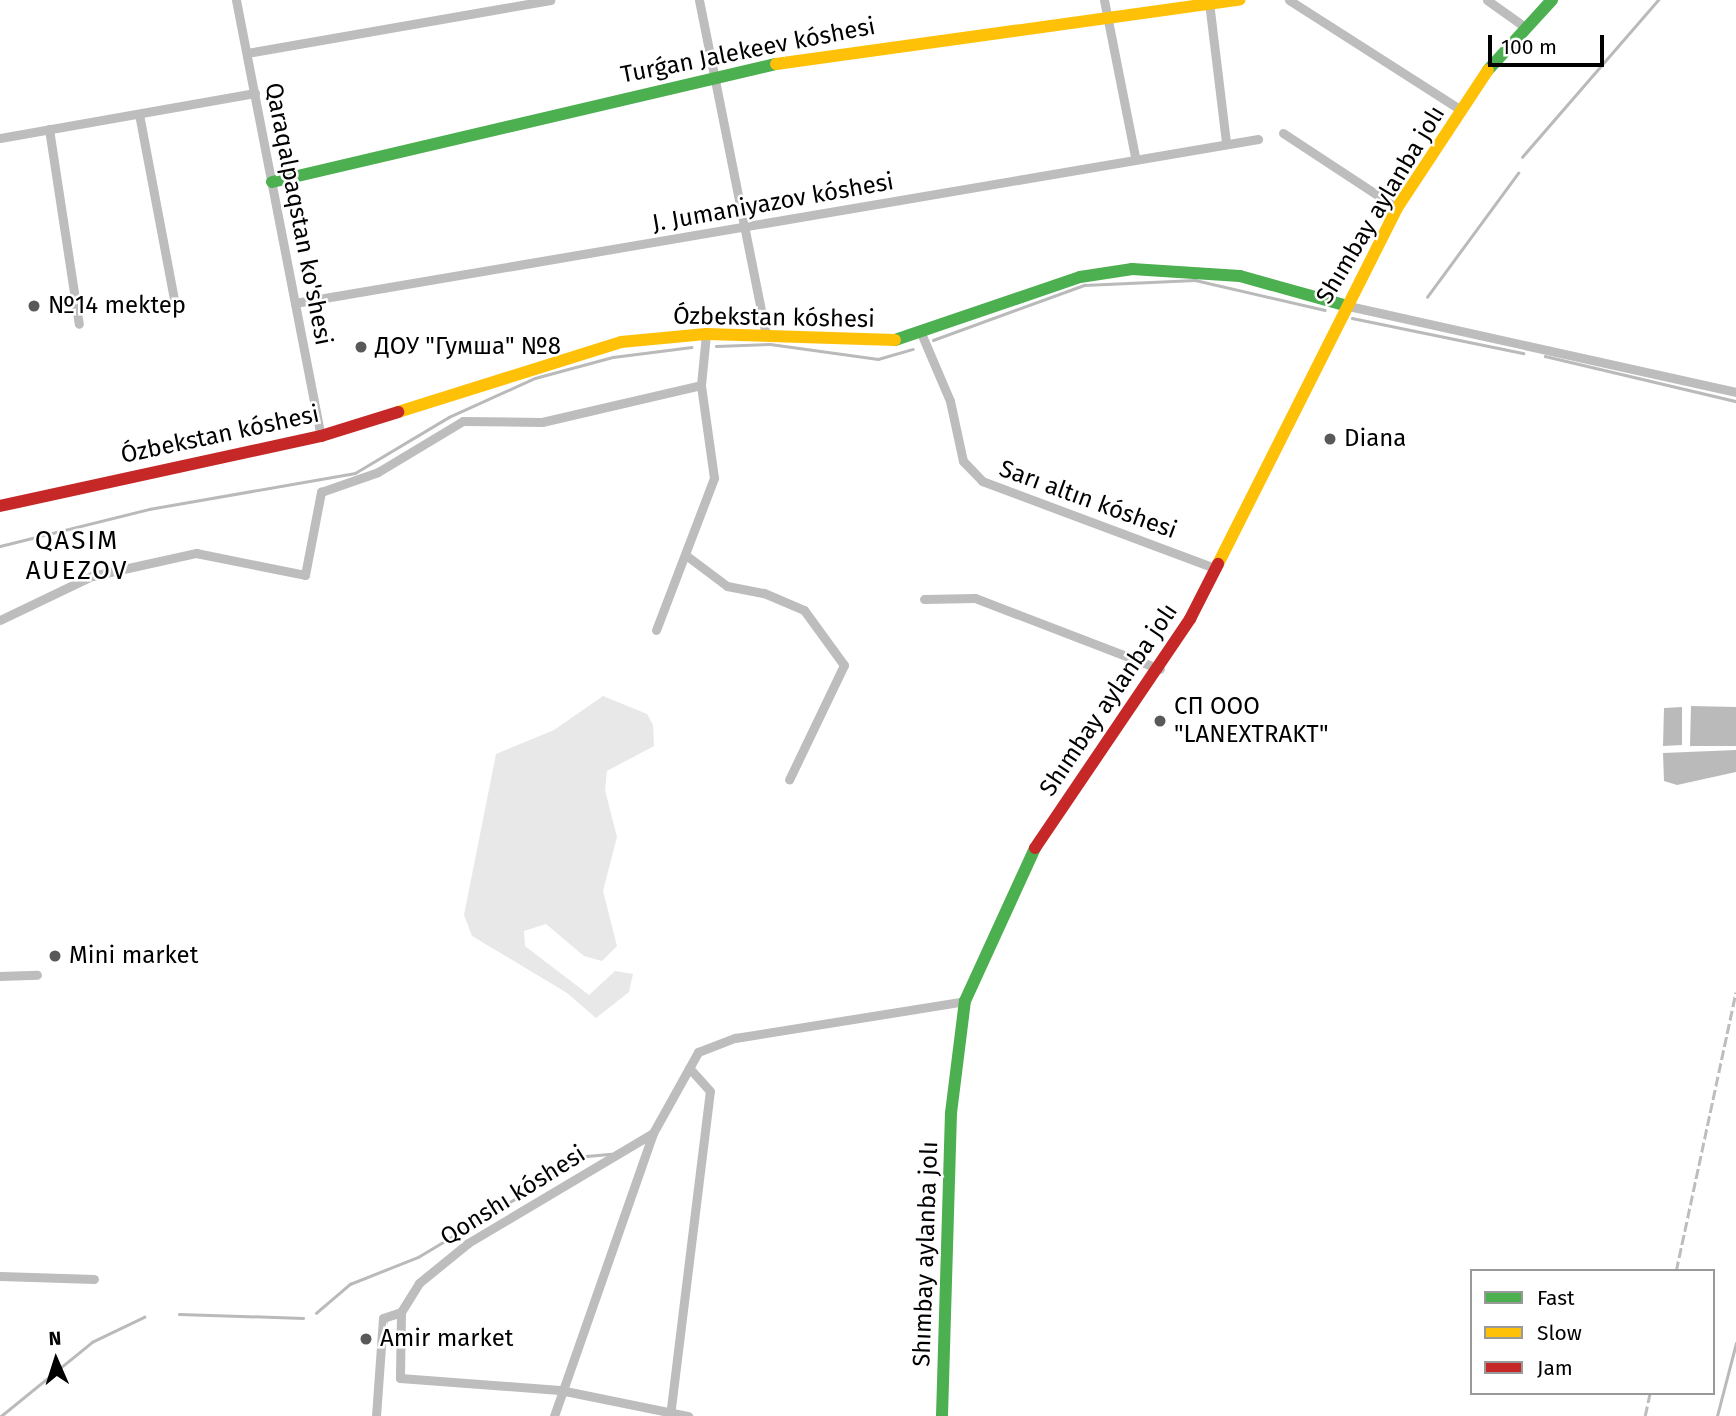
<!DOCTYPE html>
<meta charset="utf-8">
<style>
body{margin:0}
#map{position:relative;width:1736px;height:1416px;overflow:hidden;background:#fff;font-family:"Fira Sans",sans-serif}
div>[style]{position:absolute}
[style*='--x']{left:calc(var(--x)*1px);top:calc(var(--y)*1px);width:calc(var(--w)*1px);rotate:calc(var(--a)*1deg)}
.green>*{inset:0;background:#e8e8e8}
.water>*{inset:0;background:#bababa}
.stream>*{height:2.5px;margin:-1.25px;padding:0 1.25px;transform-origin:1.25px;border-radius:1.25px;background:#bababa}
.street>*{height:9px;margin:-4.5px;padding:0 4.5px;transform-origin:4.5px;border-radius:4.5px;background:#bdbdbd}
.fast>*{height:12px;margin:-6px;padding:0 6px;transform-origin:6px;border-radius:6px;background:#4caf50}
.slow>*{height:12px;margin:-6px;padding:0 6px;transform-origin:6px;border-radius:6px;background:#ffc107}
.jam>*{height:12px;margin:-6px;padding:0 6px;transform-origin:6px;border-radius:6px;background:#c62828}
.rail>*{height:2.5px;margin-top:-1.25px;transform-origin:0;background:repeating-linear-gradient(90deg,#bdbdbd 0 10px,transparent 0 13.5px)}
.dots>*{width:19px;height:19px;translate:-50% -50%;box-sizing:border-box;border:4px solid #fff;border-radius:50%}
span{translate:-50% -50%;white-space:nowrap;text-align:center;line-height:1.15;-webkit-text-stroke:5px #fff;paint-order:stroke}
.street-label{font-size:24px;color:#000}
.poi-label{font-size:24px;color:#000}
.left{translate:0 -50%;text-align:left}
.neighbourhood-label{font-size:26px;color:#000;letter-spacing:2px}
.legend{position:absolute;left:1470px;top:1269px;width:245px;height:126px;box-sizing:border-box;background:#fff;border:2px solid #999;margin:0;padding:9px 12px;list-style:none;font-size:21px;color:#000}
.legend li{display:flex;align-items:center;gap:14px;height:35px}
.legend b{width:35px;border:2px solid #999}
.north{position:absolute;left:21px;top:1325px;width:70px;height:70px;-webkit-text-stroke:5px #fff;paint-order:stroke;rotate:357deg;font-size:19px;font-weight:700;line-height:28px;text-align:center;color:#000}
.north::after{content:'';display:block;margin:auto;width:24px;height:32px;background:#000;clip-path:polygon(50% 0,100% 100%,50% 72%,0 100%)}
.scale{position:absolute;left:1488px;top:35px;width:116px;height:32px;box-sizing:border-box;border:4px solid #000;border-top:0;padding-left:9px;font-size:21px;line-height:24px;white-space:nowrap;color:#000;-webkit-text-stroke:5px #fff;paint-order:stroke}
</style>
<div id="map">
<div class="green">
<div style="clip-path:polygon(603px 696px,647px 714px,653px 725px,654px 746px,607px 771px,605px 790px,617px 837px,603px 891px,617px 946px,602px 961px,584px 956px,546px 924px,524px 931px,525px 946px,589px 995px,615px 971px,633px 974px,629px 992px,596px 1018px,567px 993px,472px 936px,464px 915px,496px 754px,554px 730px)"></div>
</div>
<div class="water">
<div style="clip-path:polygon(1691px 706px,1736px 707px,1736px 746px,1690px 746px)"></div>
<div style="clip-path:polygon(1682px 707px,1682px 745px,1663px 746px,1664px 708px)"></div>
<div style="clip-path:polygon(1736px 750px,1736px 772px,1677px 785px,1664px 781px,1663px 753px)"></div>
</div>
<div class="stream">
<div style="--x:1522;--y:157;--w:208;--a:-49.1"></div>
<div style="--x:1427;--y:297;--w:154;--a:-53.7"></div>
<div style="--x:1352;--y:318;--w:175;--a:11.6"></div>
<div style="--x:933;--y:340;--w:161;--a:-20"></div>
<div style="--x:1084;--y:285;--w:111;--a:-2.6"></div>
<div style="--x:1195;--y:280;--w:133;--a:13"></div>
<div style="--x:716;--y:346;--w:54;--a:-2.1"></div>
<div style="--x:770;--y:344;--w:109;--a:7.9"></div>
<div style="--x:878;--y:359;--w:36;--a:-16"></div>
<div style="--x:1545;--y:356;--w:196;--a:13.3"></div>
<div style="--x:0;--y:546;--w:154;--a:-13.9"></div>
<div style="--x:149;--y:509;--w:209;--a:-9.9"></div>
<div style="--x:355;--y:473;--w:109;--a:-30.8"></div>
<div style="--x:449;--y:417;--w:94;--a:-24.4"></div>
<div style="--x:535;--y:378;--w:81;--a:-15.1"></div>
<div style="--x:613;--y:357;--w:79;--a:-7.3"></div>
<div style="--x:316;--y:1313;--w:45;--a:-40.5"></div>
<div style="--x:350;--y:1284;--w:73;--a:-21.7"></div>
<div style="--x:418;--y:1257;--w:197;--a:-30.9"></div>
<div style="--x:587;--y:1156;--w:24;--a:-5"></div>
<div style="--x:179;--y:1314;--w:124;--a:1.8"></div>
<div style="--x:1;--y:1416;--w:117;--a:-39.1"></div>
<div style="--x:92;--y:1342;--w:58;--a:-25.7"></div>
<div style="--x:1717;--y:1416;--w:75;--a:-75.4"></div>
</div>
<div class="street">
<div style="--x:236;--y:0;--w:444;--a:79"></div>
<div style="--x:699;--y:0;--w:342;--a:78.7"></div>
<div style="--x:1104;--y:0;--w:160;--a:78.8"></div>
<div style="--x:1289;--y:0;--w:204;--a:32.6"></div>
<div style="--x:1487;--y:0;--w:47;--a:35.4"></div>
<div style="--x:1209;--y:2;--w:141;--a:83.1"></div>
<div style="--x:247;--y:53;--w:308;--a:-9.9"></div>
<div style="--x:139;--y:114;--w:188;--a:79.3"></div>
<div style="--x:49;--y:129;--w:197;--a:81.3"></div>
<div style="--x:1283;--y:133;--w:136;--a:33.3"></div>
<div style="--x:0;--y:138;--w:259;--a:-10"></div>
<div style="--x:295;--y:303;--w:977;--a:-9.66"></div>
<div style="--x:1344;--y:305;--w:402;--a:12.5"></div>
<div style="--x:921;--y:333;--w:74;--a:66.9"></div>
<div style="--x:950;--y:401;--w:61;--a:77.8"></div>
<div style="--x:963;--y:461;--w:28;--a:46"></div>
<div style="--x:982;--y:481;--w:249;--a:20.5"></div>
<div style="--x:687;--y:556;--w:50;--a:36.9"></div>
<div style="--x:727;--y:586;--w:38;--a:11"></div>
<div style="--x:764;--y:593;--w:43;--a:23"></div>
<div style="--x:804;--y:610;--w:68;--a:54"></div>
<div style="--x:844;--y:665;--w:127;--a:115.6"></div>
<div style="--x:924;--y:599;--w:51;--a:-1.1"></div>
<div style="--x:975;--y:598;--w:198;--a:21"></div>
<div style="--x:0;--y:620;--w:102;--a:-25.6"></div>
<div style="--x:92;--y:576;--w:107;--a:-12.5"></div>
<div style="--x:196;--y:553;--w:111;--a:11.4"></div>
<div style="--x:305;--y:575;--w:85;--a:-79.1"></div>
<div style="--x:321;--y:492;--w:60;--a:-19.3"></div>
<div style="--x:378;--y:472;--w:99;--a:-31"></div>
<div style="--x:463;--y:421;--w:79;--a:0.7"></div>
<div style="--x:542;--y:422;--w:163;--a:-13.1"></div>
<div style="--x:656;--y:630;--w:163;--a:-69.1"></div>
<div style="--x:714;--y:478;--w:94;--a:-98"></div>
<div style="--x:701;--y:385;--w:51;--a:-84.4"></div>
<div style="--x:0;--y:976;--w:37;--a:-2"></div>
<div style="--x:0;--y:1276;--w:94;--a:1.8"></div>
<div style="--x:401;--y:1312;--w:66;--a:90.9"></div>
<div style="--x:400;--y:1378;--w:160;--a:4.3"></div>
<div style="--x:560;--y:1390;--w:131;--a:11.5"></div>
<div style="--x:376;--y:1416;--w:98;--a:-85.9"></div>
<div style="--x:383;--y:1318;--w:19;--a:-18"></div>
<div style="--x:401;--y:1312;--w:34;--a:-58"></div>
<div style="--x:419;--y:1283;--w:63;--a:-39.2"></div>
<div style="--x:468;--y:1243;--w:215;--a:-30.7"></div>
<div style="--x:554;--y:1416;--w:300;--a:-70.7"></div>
<div style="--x:653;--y:1133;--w:93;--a:-60.9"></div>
<div style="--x:698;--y:1052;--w:40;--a:-21"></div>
<div style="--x:735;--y:1038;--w:233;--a:-9.1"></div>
<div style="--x:670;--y:1416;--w:327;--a:-83"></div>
<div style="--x:710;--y:1091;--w:31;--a:-132"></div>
</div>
<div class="fast">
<div style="--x:1488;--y:70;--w:95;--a:-47.6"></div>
<div style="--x:272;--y:182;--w:518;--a:-13.18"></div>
<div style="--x:895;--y:340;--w:195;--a:-18.8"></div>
<div style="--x:1080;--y:277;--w:53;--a:-8.7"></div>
<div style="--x:1132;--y:269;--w:108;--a:3.7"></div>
<div style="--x:1240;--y:276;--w:108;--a:15.6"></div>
<div style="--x:942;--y:1416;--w:303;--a:-88.3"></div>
<div style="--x:951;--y:1113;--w:113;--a:-82.9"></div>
<div style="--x:965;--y:1001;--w:168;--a:-65.4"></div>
</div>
<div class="slow">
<div style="--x:776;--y:64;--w:468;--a:-7.9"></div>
<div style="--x:398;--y:412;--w:234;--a:-17.4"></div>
<div style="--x:621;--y:342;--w:85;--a:-5.4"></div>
<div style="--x:706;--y:334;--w:189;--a:1.8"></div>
<div style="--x:1218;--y:564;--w:398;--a:-63.3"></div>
<div style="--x:1397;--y:208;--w:165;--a:-56.6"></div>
</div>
<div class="jam">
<div style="--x:0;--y:506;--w:329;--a:-12.3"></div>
<div style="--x:321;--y:436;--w:81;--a:-17.3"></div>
<div style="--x:1035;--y:848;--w:277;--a:-55.9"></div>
<div style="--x:1190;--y:619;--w:62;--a:-63"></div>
</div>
<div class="rail">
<div style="--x:1676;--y:1271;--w:285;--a:-77.9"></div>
<div style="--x:1645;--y:1416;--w:24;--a:-78"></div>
</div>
<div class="dots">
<div style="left:34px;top:306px;background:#595959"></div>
<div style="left:361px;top:347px;background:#595959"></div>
<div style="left:1330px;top:439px;background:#595959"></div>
<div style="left:1160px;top:721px;background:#595959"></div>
<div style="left:55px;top:956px;background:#595959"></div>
<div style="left:366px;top:1339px;background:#595959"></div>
</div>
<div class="street-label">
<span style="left:748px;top:51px;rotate:-11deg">Turǵan Jalekeev kóshesi</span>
<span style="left:773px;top:203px;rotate:-10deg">J. Jumaniyazov kóshesi</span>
<span style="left:1381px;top:205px;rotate:-59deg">Shımbay aylanba jolı</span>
<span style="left:298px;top:214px;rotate:79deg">Qaraqalpaqstan ko'shesi</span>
<span style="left:774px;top:318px;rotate:1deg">Ózbekstan kóshesi</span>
<span style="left:220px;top:435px;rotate:-12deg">Ózbekstan kóshesi</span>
<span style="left:1088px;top:500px;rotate:20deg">Sarı altın kóshesi</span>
<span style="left:1109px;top:700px;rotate:-56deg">Shımbay aylanba jolı</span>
<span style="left:513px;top:1196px;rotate:-32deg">Qonshı kóshesi</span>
<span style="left:926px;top:1254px;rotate:-88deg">Shımbay aylanba jolı</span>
</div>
<div class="poi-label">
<span class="left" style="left:48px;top:306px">№14 mektep</span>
<span class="left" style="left:375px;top:347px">ДОУ "Гумша" №8</span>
<span class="left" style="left:1344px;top:439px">Diana</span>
<span class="left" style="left:1174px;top:721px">СП ООО<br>"LANEXTRAKT"</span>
<span class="left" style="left:69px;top:956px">Mini market</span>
<span class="left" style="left:380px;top:1339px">Amir market</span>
</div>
<div class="neighbourhood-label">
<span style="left:77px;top:556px">QASIM<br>AUEZOV</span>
</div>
<ul class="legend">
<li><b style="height:9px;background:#4caf50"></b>Fast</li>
<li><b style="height:9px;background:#ffc107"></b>Slow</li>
<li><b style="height:9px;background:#c62828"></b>Jam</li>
</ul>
<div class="north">N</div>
<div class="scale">100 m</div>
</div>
